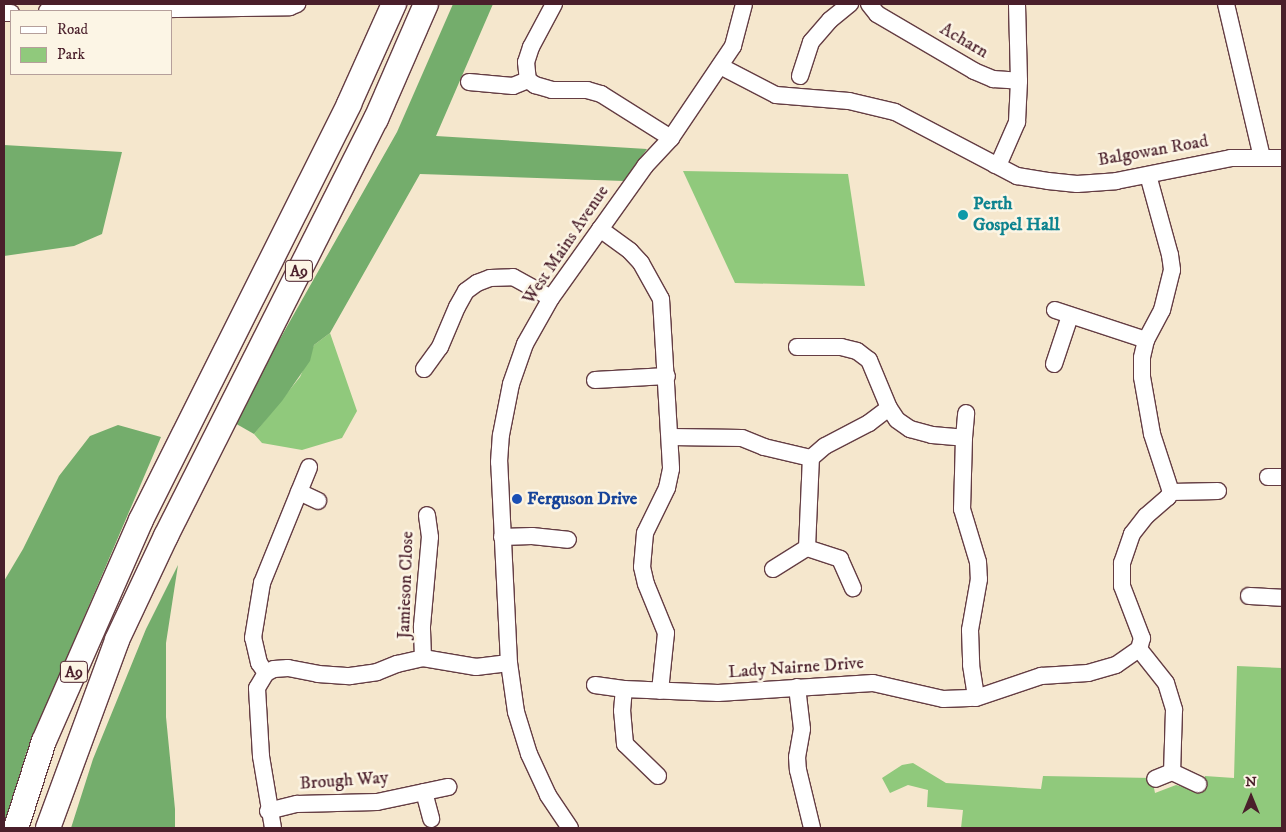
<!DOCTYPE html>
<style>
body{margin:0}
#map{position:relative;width:1286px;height:832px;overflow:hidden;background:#f5e7cd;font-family:"IM FELL DW Pica",serif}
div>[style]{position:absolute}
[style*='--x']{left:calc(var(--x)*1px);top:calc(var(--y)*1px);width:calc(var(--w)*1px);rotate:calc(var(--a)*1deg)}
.green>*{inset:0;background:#90c97c}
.forest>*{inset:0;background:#74ad6c}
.roads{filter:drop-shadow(1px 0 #643d43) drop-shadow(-1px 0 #643d43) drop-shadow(0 1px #643d43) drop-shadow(0 -1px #643d43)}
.minor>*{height:16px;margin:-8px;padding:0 8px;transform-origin:8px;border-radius:8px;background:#fff}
.highway>*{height:24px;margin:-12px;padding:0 12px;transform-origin:12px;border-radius:12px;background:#fff}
.dots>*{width:14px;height:14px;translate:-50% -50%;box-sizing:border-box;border:2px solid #fcf5e5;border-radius:50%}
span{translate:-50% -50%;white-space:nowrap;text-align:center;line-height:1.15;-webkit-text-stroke:5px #fcf5e5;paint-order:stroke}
.shield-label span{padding:1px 4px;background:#fcf5e5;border:1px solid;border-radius:4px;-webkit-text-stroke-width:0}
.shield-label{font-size:16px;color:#4a1f2b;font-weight:700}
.street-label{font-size:18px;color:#4a1f2b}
.culture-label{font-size:18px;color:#0d838f;font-weight:700}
.left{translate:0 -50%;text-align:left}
.transit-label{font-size:18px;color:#164399;font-weight:700}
.frame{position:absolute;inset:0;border:5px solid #4a1f2b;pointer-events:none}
.legend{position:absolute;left:10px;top:10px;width:162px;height:65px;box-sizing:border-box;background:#fcf5e5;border:1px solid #b59f9b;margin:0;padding:6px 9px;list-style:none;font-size:15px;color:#4a1f2b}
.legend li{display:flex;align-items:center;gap:10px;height:25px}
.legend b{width:25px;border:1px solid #b59f9b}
.north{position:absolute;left:1226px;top:772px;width:50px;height:50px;-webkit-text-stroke:4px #fcf5e5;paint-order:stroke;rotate:0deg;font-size:14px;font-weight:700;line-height:20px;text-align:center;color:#4a1f2b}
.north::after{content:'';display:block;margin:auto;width:18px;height:22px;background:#4a1f2b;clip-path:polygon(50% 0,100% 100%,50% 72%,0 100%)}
</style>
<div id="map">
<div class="green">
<div style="clip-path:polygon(683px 171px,848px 174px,865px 286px,735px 283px)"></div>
<div style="clip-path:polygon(330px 333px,357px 411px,342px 438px,302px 450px,262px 443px,254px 434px,300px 377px,314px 345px)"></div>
<div style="clip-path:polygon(1237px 666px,1282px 668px,1282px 828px,961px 828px,963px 810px,927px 807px,928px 790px,908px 785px,890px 793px,882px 778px,902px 765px,913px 763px,946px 783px,1041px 789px,1043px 776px,1152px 778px,1155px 793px,1176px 785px,1202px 792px,1205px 776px,1234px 778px)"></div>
</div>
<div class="forest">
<div style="clip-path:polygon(453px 4px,493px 4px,436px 136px,647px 149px,624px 181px,420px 174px,330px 333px,314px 345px,310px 361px,282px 401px,254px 434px,233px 422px,397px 132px)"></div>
<div style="clip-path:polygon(4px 145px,122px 152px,102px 234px,74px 246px,4px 256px,5px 318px,4px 318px)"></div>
<div style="clip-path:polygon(118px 425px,161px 437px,26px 753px,4px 828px,4px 581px,23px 549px,59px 476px,90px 436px)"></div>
<div style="clip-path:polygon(178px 565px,166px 643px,166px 717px,175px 809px,175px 828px,71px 828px,93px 759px,146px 629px)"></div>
</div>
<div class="roads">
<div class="minor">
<div style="--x:554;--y:4;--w:49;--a:118.1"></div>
<div style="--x:531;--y:47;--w:16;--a:108"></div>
<div style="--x:526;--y:62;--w:18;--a:84"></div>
<div style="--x:528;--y:80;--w:9;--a:36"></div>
<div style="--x:535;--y:85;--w:18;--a:16"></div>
<div style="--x:552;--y:90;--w:35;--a:0"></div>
<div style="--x:587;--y:90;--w:15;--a:16"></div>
<div style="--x:601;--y:94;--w:83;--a:32.2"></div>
<div style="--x:869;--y:4;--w:13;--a:51"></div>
<div style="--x:877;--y:14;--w:113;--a:30.4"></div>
<div style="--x:974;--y:71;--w:21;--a:23"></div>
<div style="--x:993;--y:79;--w:26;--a:4"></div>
<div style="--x:1226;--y:4;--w:157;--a:76.8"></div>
<div style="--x:47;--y:11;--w:243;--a:-0.9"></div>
<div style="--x:290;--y:7;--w:8;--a:-23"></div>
<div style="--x:4;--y:13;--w:7;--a:0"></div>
<div style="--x:720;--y:66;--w:63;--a:27.4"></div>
<div style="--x:776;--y:95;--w:73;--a:4.7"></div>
<div style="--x:849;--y:101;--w:47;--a:13.4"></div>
<div style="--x:895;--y:112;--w:138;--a:27.7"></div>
<div style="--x:1017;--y:176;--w:31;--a:9"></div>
<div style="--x:1048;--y:181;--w:29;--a:6"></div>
<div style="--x:1077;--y:184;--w:39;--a:-4"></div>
<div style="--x:1116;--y:181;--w:117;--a:-11.3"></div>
<div style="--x:1231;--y:158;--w:51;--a:0"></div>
<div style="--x:800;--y:76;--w:36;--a:-72"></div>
<div style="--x:811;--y:42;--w:29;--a:-49"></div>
<div style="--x:830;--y:20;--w:26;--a:-39"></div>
<div style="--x:469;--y:82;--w:44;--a:5.2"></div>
<div style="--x:513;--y:86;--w:16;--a:-22"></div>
<div style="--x:995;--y:165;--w:6;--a:-39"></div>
<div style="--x:1000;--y:161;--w:43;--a:-66.4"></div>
<div style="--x:1017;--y:122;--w:41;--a:-87.2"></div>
<div style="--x:1019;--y:81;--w:77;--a:-91.5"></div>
<div style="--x:1148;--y:175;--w:83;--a:74.6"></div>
<div style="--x:1170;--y:255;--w:15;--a:82"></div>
<div style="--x:1172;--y:270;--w:41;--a:104"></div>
<div style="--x:1162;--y:310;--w:34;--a:118"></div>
<div style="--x:1146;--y:340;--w:18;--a:103"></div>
<div style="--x:1142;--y:358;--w:19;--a:90"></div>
<div style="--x:1142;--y:377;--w:58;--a:80"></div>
<div style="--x:1152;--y:434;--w:61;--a:71.9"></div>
<div style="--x:1171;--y:492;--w:6;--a:121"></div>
<div style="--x:1168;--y:497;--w:29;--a:139"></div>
<div style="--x:1146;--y:516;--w:23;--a:128"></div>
<div style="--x:1132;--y:534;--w:31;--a:109"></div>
<div style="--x:1122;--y:563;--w:23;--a:90"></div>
<div style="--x:1122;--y:586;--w:56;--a:69"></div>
<div style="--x:1142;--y:638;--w:11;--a:105"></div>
<div style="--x:1139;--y:649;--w:43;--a:51.5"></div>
<div style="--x:1166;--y:683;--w:28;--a:73"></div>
<div style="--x:1174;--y:710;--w:62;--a:91.8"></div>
<div style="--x:1172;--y:772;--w:18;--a:158"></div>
<div style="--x:600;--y:229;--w:37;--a:36"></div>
<div style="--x:630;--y:251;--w:16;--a:47"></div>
<div style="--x:641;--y:263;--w:41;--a:60.9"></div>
<div style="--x:661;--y:299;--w:170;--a:86.6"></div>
<div style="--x:671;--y:469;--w:19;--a:102"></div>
<div style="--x:667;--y:488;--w:50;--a:116.1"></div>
<div style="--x:645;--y:533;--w:34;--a:95"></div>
<div style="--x:642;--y:567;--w:17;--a:77"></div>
<div style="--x:646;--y:584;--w:53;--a:67.8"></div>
<div style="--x:666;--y:633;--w:58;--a:95.9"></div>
<div style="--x:1055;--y:310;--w:96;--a:18.2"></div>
<div style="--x:797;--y:347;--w:44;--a:0"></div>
<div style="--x:841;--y:347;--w:16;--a:14"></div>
<div style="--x:857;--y:351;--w:15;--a:37"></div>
<div style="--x:869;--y:360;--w:52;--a:67.4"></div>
<div style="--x:1054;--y:364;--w:51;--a:-71.6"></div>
<div style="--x:424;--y:369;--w:27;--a:-54"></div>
<div style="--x:440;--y:347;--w:43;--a:-67"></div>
<div style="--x:457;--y:307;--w:18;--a:-61"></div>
<div style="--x:466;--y:291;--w:14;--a:-36"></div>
<div style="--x:477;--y:283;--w:14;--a:-21"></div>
<div style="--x:490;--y:278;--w:23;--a:-2"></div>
<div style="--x:513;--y:277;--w:43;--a:28.9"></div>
<div style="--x:595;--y:380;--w:72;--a:-3.2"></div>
<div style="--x:671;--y:437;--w:71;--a:0.8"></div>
<div style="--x:742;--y:438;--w:24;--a:22"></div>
<div style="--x:764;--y:447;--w:48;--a:13.2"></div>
<div style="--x:811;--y:458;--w:18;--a:-41"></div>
<div style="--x:825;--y:446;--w:50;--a:-27.6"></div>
<div style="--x:869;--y:423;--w:25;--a:-37"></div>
<div style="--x:889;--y:408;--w:14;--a:56"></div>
<div style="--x:897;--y:420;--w:16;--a:35"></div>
<div style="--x:910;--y:429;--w:23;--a:15"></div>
<div style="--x:932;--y:435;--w:32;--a:5"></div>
<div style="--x:964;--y:438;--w:71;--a:91.6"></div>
<div style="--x:962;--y:509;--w:55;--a:73.2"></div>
<div style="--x:978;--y:562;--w:17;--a:87"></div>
<div style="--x:979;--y:579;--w:52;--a:100"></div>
<div style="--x:970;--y:630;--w:35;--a:88"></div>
<div style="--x:971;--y:665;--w:33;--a:81"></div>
<div style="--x:964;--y:438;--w:25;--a:-85"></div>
<div style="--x:1268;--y:477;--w:14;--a:0"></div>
<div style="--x:299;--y:492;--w:21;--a:25"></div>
<div style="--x:1171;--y:492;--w:47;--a:-1.2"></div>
<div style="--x:502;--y:537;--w:30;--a:-2"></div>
<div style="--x:532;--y:536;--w:36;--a:6"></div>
<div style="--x:807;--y:548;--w:90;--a:-87.5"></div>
<div style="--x:773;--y:569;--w:40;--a:-32"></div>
<div style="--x:807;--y:548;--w:35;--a:18"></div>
<div style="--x:840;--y:559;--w:32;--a:66"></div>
<div style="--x:1249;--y:596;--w:33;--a:3"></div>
<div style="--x:423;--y:658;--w:32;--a:-92"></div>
<div style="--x:422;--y:626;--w:89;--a:-84.9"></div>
<div style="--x:430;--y:537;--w:22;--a:-98"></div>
<div style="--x:266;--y:673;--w:9;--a:-27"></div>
<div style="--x:274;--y:669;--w:14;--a:-4"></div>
<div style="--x:288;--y:668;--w:31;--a:11"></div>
<div style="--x:318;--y:674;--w:32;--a:4"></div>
<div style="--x:350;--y:676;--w:27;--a:-8"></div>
<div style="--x:377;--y:672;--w:22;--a:-22"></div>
<div style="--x:397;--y:664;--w:27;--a:-13"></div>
<div style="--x:423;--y:658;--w:54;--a:9.6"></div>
<div style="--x:476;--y:667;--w:33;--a:-7"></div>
<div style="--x:595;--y:685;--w:29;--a:8"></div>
<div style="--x:797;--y:687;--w:42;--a:83.2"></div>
<div style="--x:802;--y:729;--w:28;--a:100"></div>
<div style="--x:797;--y:757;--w:13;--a:86"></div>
<div style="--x:798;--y:770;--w:60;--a:76.4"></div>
<div style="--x:1172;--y:772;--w:29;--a:25"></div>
<div style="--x:658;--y:776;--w:46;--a:-135.9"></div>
<div style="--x:625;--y:744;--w:33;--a:-95"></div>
<div style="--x:622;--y:711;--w:22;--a:-85"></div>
<div style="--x:624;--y:689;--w:94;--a:2.4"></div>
<div style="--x:718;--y:693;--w:155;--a:-3.7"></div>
<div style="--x:873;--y:683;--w:72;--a:12.9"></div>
<div style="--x:943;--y:699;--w:33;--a:-2"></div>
<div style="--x:976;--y:698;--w:69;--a:-18.7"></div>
<div style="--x:1041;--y:676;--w:47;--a:-3.7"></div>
<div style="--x:1088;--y:673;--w:29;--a:-16"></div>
<div style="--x:1116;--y:665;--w:28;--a:-35"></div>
<div style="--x:424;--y:792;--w:28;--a:75"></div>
<div style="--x:268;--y:811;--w:30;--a:-14"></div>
<div style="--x:297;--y:804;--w:80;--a:-1.4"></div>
<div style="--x:377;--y:802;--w:73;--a:-11.9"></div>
<div style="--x:273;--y:828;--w:73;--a:-99.5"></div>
<div style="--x:261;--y:756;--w:68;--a:-93.4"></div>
<div style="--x:257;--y:688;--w:17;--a:-59"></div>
<div style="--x:266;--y:673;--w:12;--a:-125"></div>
<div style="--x:259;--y:663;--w:26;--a:-103"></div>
<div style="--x:253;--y:638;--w:56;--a:-80.7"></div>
<div style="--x:262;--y:583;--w:125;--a:-67.9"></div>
<div style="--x:570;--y:828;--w:40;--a:-124"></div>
<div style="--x:548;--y:795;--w:45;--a:-114.9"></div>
<div style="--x:529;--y:754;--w:44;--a:-107.2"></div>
<div style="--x:516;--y:712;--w:49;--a:-98.1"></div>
<div style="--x:509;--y:663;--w:201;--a:-92.8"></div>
<div style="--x:499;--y:462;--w:27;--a:-86"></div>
<div style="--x:501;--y:435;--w:52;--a:-78.9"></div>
<div style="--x:511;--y:384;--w:42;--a:-70.7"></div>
<div style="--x:525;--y:344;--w:53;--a:-60.5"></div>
<div style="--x:551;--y:298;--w:162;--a:-54.5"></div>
<div style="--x:645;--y:166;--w:38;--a:-47"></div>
<div style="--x:671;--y:138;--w:111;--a:-56"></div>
<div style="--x:733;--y:46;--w:43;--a:-75.3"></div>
</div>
<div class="highway">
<div style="--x:16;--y:828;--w:91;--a:-72.2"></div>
<div style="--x:44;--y:741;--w:241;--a:-66.3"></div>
<div style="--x:141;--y:520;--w:465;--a:-63.4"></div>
<div style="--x:349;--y:104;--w:110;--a:-65.8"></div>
<div style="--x:48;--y:828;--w:200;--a:-69.8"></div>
<div style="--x:117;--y:640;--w:115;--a:-64.8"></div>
<div style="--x:166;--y:536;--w:467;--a:-63.3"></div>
<div style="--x:376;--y:119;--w:125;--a:-66.5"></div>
</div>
</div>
<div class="dots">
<div style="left:963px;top:215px;background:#0f9aa8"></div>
<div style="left:517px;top:499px;background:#1a4fb4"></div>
</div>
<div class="shield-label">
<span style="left:299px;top:271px">A9</span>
<span style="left:74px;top:672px">A9</span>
</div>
<div class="street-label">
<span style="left:964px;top:41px;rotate:30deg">Acharn</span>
<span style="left:1153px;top:151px;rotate:-10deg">Balgowan Road</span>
<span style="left:566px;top:245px;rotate:-56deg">West Mains Avenue</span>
<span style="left:406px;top:585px;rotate:-88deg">Jamieson Close</span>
<span style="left:796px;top:668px;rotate:-4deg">Lady Nairne Drive</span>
<span style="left:344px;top:781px;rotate:-4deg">Brough Way</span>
</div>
<div class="culture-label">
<span class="left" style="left:973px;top:215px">Perth<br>Gospel Hall</span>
</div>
<div class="transit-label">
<span class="left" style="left:527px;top:499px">Ferguson Drive</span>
</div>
<div class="frame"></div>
<ul class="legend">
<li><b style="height:6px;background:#fff"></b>Road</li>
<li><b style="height:14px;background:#90c97c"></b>Park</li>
</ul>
<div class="north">N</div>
</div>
